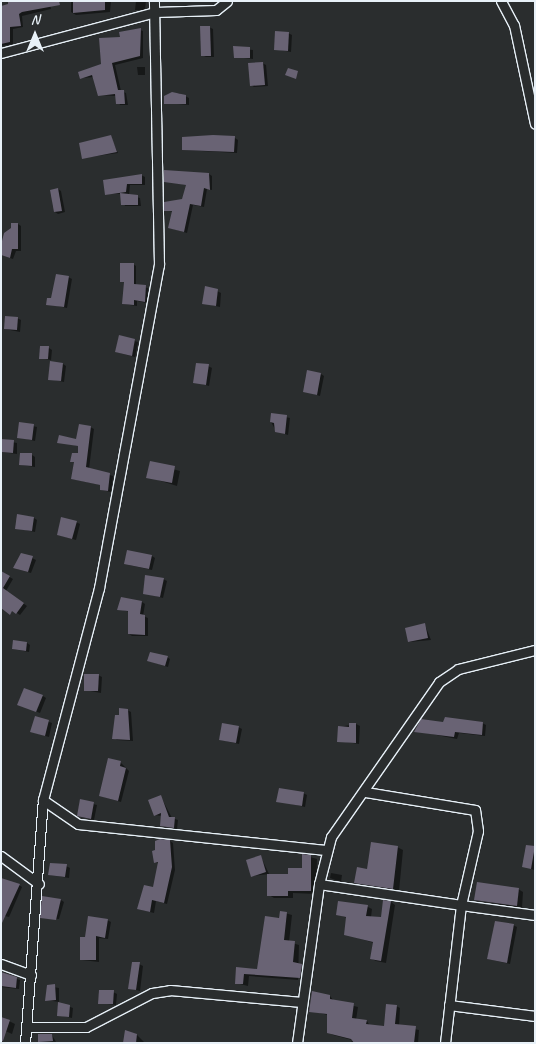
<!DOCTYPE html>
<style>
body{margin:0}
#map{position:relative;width:536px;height:1044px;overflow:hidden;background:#2a2d2e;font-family:Caveat,sans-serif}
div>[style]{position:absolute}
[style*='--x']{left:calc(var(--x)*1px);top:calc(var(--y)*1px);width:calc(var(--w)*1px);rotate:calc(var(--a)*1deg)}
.shadow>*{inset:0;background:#0007}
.building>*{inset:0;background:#696374}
.roads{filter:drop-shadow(1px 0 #e8f1f8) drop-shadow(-1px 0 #e8f1f8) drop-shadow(0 1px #e8f1f8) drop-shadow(0 -1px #e8f1f8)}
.street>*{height:9px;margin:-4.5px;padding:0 4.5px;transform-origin:4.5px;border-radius:4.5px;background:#2a2d2e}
span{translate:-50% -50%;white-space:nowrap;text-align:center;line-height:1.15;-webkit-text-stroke:4.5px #2a2d2e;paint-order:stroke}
.frame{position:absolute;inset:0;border:2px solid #e8f1f8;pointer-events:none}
.north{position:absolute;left:10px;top:10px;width:50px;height:50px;-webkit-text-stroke:4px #2a2d2e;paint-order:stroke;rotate:0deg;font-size:14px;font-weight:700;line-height:20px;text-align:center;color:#e8f1f8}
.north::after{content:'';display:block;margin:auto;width:18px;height:22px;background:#e8f1f8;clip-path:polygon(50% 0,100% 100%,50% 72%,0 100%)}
</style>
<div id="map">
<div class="shadow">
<div style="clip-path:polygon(49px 1px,51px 9px,22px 16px,23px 27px,13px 29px,13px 44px,1px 46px,1px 6px)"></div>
<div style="clip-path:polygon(71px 1px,111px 1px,110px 12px,76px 15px,71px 12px)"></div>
<div style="clip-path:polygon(136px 1px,146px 1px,145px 10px,135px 10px)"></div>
<div style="clip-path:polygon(209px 27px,213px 29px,214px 57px,206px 57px,202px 55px)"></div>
<div style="clip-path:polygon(140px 30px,143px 31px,143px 58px,115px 65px,121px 91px,126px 93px,128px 105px,120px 105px,116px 96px,99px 95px,94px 77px,81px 78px,103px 65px,121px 38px)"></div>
<div style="clip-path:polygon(288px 33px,292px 35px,291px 52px,275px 49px)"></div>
<div style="clip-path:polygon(235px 48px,253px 50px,253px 59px,235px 57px)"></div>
<div style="clip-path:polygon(262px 63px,266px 65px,268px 86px,254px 87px,251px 85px)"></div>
<div style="clip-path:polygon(137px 67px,145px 67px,145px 75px,138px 75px)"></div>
<div style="clip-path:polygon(179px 93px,189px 98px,189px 105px,166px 103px,165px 97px)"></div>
<div style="clip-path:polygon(110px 136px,118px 153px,83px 158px)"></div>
<div style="clip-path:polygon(235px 138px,238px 140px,237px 153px,184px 150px)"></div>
<div style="clip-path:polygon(209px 174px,212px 176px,212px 190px,207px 189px,204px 207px,193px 205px,187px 233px,170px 228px,173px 212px,166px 210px,183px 200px,187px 185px,165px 181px)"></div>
<div style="clip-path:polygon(141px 175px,145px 177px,145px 185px,130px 185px,129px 195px,140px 198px,141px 206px,125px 206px,121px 194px,106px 194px)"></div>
<div style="clip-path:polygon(58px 189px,61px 191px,65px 212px,58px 214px,55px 212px)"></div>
<div style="clip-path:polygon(18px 224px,21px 226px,21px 251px,16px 251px,13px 259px,1px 255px,1px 247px)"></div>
<div style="clip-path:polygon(133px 264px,136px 266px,136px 286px,148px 288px,147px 303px,137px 301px,137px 306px,123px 304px,125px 283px,122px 281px)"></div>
<div style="clip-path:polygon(68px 277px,72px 279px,67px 308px,47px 304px)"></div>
<div style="clip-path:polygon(217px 291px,221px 293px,220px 307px,203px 303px)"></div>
<div style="clip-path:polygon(17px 318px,21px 320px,20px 332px,5px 329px)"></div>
<div style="clip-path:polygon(120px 337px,138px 342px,135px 357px,116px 352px)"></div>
<div style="clip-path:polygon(49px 348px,52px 350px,51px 360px,40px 358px)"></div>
<div style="clip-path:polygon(63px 364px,66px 366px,64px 382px,50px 379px)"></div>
<div style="clip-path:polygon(208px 366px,212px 368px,209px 386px,195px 382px)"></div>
<div style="clip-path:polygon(321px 374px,324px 376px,320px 396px,304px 391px)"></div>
<div style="clip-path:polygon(272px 414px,290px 418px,288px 435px,276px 431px,271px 422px)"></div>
<div style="clip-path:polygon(20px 423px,37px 427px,35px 441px,18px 437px)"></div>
<div style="clip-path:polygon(90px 427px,94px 429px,89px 469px,113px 476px,111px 492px,101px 490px,101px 485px,72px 479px,75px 463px,72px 461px,79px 455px,79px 446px,58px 442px,77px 440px)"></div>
<div style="clip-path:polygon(1px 440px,17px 443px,17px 454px,1px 452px)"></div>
<div style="clip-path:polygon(32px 455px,35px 457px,35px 467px,21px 465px)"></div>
<div style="clip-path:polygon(151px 463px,180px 471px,177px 486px,148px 477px)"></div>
<div style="clip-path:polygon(34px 518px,37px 520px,35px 532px,16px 528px)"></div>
<div style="clip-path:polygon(76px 522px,80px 524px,76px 540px,58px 535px)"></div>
<div style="clip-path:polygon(152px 556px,155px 558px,152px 570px,129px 565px)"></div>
<div style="clip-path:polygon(32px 558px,36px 560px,31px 573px,17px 569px)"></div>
<div style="clip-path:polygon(1px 572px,13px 579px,6px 591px,27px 606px,20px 615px,1px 603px)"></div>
<div style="clip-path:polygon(163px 579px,167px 581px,163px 598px,144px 593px)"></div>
<div style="clip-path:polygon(142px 602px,145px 604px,143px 616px,148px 618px,148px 636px,132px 636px,129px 634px,130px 612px,119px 609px)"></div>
<div style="clip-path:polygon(425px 625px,431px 640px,409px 642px)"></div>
<div style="clip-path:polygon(27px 643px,30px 645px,29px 652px,13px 649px)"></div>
<div style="clip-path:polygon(167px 657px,170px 659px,168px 667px,149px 661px)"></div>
<div style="clip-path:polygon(98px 675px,102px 677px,101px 693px,85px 690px)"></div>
<div style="clip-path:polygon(43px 696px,46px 698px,40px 713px,22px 706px)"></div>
<div style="clip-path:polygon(127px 710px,131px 712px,133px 741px,117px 740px,114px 738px,120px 716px)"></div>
<div style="clip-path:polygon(35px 717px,52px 723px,49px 737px,32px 732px)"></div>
<div style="clip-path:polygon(482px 723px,486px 725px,485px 736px,459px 733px,457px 739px,416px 731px)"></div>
<div style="clip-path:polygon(356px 724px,360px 726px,359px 744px,339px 741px,339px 727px)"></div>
<div style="clip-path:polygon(238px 727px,242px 729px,239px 744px,221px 740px)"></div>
<div style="clip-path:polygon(120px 762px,129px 771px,121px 802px,104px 797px)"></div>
<div style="clip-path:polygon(303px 793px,307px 795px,305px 807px,278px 801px)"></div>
<div style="clip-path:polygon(161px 797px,172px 818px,178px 820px,177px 829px,161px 826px,162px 816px,155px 815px)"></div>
<div style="clip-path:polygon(81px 801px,97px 805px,94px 820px,81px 817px)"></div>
<div style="clip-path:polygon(170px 841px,173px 843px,175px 870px,167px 904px,156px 901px,154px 913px,142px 910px,139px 908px,154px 888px,159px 864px,155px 862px)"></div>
<div style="clip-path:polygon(527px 846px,535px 847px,534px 870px,524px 866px)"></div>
<div style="clip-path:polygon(397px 847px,403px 850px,399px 891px,356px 882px)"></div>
<div style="clip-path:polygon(303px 855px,317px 859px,316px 894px,293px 893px,293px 898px,274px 898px,269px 895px,269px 874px,252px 876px,261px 857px,270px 876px,289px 876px,303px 870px)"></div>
<div style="clip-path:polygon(66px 866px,70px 868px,69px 878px,50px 875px)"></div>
<div style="clip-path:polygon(331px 873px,342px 875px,341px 882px,330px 878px)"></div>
<div style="clip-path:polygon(19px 885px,22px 887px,9px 917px,1px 915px)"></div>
<div style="clip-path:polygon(518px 889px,523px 892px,522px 908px,475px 900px)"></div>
<div style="clip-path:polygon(61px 900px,64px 902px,59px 919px,42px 918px)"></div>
<div style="clip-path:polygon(391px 902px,395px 905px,386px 963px,376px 961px,372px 959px,374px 943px,345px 934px,347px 918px,337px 914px,368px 907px,372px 909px,371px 917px,382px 919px)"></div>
<div style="clip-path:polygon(281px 912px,292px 915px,289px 942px,299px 945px,298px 980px,249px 976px,248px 986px,236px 983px,237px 969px,258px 970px)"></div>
<div style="clip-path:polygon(107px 920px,111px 922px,108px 939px,99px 938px,99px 962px,82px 960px,86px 939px)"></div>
<div style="clip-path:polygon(513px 925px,517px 927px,510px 964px,488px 959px)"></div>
<div style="clip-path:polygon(139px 964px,143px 966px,140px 991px,129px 988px)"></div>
<div style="clip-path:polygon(1px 974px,20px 980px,19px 989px,1px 987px)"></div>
<div style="clip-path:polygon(48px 986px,59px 988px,59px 1003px,73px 1008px,72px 1018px,58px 1015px,59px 1002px,47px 1000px)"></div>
<div style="clip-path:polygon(113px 992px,117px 994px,116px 1005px,99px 1003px)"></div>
<div style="clip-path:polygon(330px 996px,334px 1001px,358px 1007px,356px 1020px,367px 1021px,370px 1026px,385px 1027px,396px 1006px,400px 1008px,399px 1026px,419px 1030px,418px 1043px,351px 1043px,352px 1040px,333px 1035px,329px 1033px,328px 1015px,311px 1011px)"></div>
<div style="clip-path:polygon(9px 1021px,15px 1024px,12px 1034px,1px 1029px)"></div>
<div style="clip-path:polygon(126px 1031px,136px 1034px,145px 1043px,124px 1043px)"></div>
<div style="clip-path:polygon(52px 1035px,56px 1042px,40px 1041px)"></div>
</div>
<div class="building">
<div style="clip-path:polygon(8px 1px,59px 1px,60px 5px,22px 12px,19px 14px,21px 26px,10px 27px,10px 42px,1px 44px,1px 6px,8px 4px)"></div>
<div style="clip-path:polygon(73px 1px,105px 1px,105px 10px,73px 13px)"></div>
<div style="clip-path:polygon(200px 26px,210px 26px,211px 56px,201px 56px)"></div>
<div style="clip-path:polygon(141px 28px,140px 56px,112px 63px,118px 90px,124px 90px,125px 104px,116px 104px,115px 94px,98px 96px,92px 75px,80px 79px,78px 72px,101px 64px,99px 38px,120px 37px,119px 32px)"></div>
<div style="clip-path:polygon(275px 31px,289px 32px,288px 51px,274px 50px)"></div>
<div style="clip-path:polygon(233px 46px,250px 47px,250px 58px,234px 58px)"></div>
<div style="clip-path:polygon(263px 62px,265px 85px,250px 86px,248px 63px)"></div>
<div style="clip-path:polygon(288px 68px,298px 71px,296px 79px,285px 75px)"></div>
<div style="clip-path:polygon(172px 92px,186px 95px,186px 104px,164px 104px,164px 96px)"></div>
<div style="clip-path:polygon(111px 135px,117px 152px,82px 159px,79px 143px)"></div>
<div style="clip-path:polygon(213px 135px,235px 136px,234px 152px,182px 150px,182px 137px)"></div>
<div style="clip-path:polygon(164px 170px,209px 173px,210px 190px,204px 188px,201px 206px,190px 204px,184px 232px,168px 228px,172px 211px,164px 211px,164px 202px,182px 199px,186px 185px,164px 182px)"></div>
<div style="clip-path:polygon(142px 174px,142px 184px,127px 184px,126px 192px,105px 195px,103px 180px)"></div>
<div style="clip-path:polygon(58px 188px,62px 211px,54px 212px,50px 190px)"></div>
<div style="clip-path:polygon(120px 193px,138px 195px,138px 205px,121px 205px)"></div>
<div style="clip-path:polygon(11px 223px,18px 223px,18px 249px,12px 249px,10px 258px,1px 255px,1px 245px,4px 233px,11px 228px)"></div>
<div style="clip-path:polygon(120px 263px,134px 263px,134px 284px,146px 285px,145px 302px,134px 300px,134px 305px,122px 304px,124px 282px,120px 282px)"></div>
<div style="clip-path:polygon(56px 274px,69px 276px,64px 307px,46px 305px,47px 298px,51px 298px)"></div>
<div style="clip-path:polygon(205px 286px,218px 289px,216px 306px,202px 304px)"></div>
<div style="clip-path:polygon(5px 316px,18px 317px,17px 330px,4px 329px)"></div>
<div style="clip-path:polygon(119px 335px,135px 339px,132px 356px,115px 352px)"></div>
<div style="clip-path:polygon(40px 346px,49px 346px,48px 359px,39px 359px)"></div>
<div style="clip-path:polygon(50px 361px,63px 363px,61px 381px,48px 380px)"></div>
<div style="clip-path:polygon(196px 363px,209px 364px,206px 385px,193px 383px)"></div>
<div style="clip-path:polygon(307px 370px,321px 373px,317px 395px,303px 392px)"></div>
<div style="clip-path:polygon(271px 413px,287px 415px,285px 434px,275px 432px,274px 423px,270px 422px)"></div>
<div style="clip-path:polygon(19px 422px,34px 424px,32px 440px,17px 438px)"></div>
<div style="clip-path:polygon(79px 424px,91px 426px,86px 467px,110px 473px,108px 491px,100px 490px,100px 485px,71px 479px,74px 462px,70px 462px,72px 453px,78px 453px,78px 446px,57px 443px,59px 435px,76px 439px)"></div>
<div style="clip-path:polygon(1px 439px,14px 440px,13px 453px,1px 452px)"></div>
<div style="clip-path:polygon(20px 453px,32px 453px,32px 466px,19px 465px)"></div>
<div style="clip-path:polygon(150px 461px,175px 466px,172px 483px,146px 478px)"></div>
<div style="clip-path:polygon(17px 514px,34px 517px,32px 531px,15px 529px)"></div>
<div style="clip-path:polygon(61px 517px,77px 521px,72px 539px,57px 535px)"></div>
<div style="clip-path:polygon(127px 550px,152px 555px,149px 569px,124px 564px)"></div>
<div style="clip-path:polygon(21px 553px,33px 556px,28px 572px,13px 568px)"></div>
<div style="clip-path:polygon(1px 571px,10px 576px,3px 588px,24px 603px,16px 614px,12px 611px,10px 615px,1px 608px)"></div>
<div style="clip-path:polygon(145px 575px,164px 578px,160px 597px,143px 594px)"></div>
<div style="clip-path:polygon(121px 597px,142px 601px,140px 614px,145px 615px,145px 635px,128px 634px,128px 611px,117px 610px)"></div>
<div style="clip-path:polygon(425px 623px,428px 638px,408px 642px,405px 628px)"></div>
<div style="clip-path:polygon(13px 640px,27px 642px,26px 651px,12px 649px)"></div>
<div style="clip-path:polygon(150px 652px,168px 656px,165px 666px,147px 661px)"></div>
<div style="clip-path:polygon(84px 674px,99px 674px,98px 691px,84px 691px)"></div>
<div style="clip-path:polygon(24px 688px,43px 695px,36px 712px,17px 705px)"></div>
<div style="clip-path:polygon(119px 708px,128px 709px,130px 740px,112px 739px,115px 715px,119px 715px)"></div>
<div style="clip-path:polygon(35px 716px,49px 720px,45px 736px,30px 732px)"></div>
<div style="clip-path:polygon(445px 717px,483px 722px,482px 735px,455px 732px,454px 737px,414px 732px,421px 719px,443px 722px)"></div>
<div style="clip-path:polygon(222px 723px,239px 726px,236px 743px,219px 740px)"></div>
<div style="clip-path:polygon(349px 723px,356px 723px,356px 743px,337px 742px,338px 726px,349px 727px)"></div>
<div style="clip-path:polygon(108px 758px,121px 761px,120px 766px,126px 768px,118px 801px,99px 796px)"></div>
<div style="clip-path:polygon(279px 788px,304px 792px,302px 806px,276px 802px)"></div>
<div style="clip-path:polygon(161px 795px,169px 817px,175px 817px,174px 828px,160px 826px,161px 813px,154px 816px,148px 800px)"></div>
<div style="clip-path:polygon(80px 799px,94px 802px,91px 819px,77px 816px)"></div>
<div style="clip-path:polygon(160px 839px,170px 840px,172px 867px,164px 903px,152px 900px,150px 912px,137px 909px,144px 885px,153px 887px,158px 862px,154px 863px,152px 851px,155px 850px,155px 841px)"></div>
<div style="clip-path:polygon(371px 842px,398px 846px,393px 889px,354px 883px,357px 867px,367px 869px)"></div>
<div style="clip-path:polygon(526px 845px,535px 846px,531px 869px,522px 867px)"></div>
<div style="clip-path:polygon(302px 854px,311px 855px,311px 891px,288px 891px,288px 896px,267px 896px,267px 874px,288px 874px,288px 868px,302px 868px)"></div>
<div style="clip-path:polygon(261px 855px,266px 872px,251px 877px,246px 860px)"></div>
<div style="clip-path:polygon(50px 863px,67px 864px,65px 877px,48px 875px)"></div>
<div style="clip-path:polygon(1px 878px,20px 884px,2px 923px,1px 923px)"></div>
<div style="clip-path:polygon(477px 882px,519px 888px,517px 906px,474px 900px)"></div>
<div style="clip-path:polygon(42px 896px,61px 899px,56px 920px,40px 918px)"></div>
<div style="clip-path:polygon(383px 900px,391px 901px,381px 961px,370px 959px,373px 942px,344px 935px,346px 917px,336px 915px,338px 901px,368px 905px,366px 916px,381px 917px)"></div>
<div style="clip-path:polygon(280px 911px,287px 912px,284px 940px,295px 941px,293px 962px,302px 964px,300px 978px,244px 974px,243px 984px,235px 984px,236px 967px,257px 969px,265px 916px,279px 918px)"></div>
<div style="clip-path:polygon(88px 916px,108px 919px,105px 938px,96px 936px,96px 960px,80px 960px,80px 937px,85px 937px)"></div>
<div style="clip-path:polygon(495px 921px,514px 924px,507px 963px,487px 959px)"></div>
<div style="clip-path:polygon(132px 962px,140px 962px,136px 990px,128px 989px)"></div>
<div style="clip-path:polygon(1px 972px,17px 977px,16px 988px,1px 986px)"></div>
<div style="clip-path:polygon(55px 984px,56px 1000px,45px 1001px,47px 985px)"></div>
<div style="clip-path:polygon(99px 990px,114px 990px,113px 1004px,98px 1004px)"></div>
<div style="clip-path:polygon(312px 991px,330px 995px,330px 999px,354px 1003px,352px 1018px,367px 1020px,366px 1024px,384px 1026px,386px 1004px,397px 1005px,395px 1024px,416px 1026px,414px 1043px,354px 1043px,351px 1039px,327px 1033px,327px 1014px,309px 1012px)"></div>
<div style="clip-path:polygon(58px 1002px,70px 1005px,69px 1017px,57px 1016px)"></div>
<div style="clip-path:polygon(1px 1017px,10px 1020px,3px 1041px,1px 1041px)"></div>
<div style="clip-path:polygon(125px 1030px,137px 1034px,136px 1043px,123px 1043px)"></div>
<div style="clip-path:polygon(38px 1034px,52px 1034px,53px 1041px,38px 1042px)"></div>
</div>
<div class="roads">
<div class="street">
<div style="--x:501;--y:1;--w:27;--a:62"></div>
<div style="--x:514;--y:25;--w:101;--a:78"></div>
<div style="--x:1;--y:53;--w:159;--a:-14.9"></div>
<div style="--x:155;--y:12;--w:61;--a:-1.9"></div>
<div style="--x:216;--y:10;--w:14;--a:-39"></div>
<div style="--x:43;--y:800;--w:42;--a:34.4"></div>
<div style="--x:78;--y:824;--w:249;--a:6"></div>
<div style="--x:1;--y:856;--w:47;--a:36.4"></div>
<div style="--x:319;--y:884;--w:144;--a:8.4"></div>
<div style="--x:461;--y:905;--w:76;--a:-77.1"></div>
<div style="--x:478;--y:831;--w:21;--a:-98"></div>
<div style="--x:475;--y:810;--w:111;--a:-170.7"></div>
<div style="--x:1;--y:964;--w:32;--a:20"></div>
<div style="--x:449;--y:1005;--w:87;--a:7.3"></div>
<div style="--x:27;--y:1027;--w:59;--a:0"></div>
<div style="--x:86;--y:1027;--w:74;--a:-27.3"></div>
<div style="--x:152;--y:993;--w:18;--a:-9"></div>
<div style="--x:170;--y:990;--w:132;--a:5.2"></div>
<div style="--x:25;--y:1043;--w:244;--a:-85.8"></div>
<div style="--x:43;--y:800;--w:219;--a:-75.2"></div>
<div style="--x:99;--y:588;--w:329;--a:-79.5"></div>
<div style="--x:159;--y:265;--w:264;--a:-91.1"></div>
<div style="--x:297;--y:1043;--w:161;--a:-82.1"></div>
<div style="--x:319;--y:884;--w:49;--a:-75.7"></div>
<div style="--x:331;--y:837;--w:189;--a:-55.1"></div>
<div style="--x:439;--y:682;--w:23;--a:-34"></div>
<div style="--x:458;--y:669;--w:79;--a:-13.9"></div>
<div style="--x:445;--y:1043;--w:139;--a:-83.4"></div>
<div style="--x:461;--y:905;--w:75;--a:7.7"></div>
</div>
</div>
<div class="frame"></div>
<div class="north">N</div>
</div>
